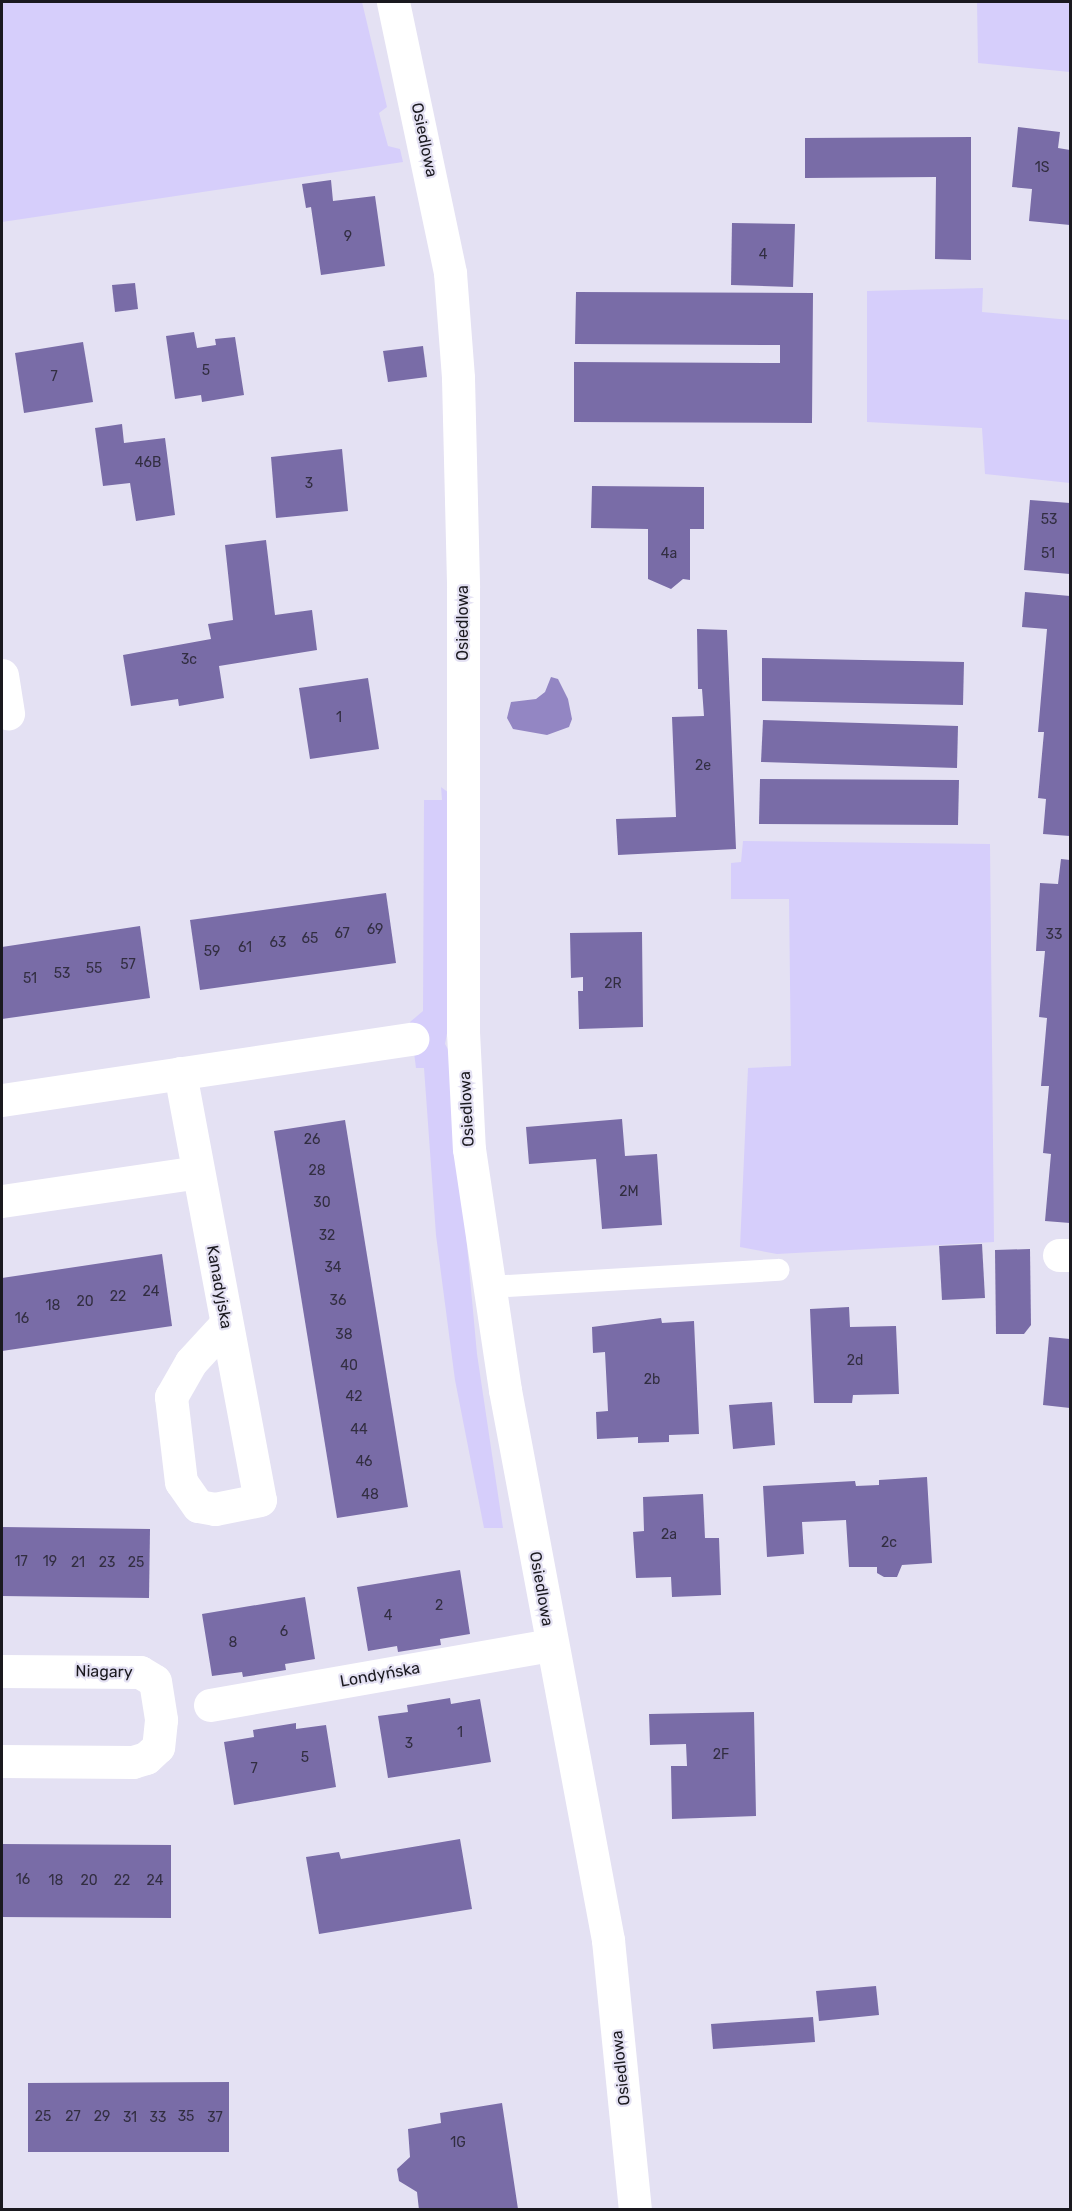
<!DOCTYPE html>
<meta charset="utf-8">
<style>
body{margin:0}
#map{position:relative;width:1072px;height:2211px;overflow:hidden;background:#e4e1f3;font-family:Rubik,sans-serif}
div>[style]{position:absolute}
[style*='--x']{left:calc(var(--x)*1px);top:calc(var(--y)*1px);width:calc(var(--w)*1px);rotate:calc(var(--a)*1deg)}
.green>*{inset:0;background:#d6cefb}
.water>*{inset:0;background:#9386c3}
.building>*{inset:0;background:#796ca7}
.service>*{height:22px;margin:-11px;padding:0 11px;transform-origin:11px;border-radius:11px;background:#fff}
.minor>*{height:33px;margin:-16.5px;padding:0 16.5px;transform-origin:16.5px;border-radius:16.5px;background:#fff}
span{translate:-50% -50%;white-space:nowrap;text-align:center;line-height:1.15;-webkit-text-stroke:4.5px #e4e1f3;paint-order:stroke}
.number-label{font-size:14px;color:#322e41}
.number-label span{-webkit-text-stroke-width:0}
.street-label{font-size:16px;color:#1a191f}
.frame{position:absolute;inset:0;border:3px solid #1a191f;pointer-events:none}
</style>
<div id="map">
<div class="green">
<div style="clip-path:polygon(2px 2px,362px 2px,387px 107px,379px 113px,388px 146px,400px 149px,403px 162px,2px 222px)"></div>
<div style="clip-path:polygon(977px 2px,1070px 2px,1070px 72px,978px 63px)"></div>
<div style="clip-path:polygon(983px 288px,982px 312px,1070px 320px,1070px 483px,985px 474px,982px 428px,867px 422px,867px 291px)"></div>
<div style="clip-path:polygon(441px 787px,449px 793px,450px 1017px,445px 1044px,449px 1051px,477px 1354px,503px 1528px,484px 1528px,455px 1380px,436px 1235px,424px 1068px,416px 1068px,410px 1022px,423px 1011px,424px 800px,442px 800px)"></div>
<div style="clip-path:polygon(743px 841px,990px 844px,994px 1242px,777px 1254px,740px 1247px,748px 1068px,791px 1066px,789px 899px,731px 899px,731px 863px,741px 862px)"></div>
</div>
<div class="water">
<div style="clip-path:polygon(551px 677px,558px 679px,568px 699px,572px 719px,569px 727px,547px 735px,513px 729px,507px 718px,511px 702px,536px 699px,545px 692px)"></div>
</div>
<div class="building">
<div style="clip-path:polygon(1018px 127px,1060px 132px,1058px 148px,1070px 150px,1070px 225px,1029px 221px,1032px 189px,1012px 187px)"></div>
<div style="clip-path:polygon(971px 137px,971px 260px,935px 259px,936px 177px,805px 178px,805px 138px)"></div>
<div style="clip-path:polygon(331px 180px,333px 201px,375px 196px,385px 266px,321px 275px,311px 207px,306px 208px,302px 184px)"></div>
<div style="clip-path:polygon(732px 223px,795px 224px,793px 287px,731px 285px)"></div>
<div style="clip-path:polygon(135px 283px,138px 309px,115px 312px,112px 285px)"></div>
<div style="clip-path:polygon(576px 292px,813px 293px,812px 423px,574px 422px,574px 362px,780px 363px,780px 345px,575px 344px)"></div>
<div style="clip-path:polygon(194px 332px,197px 348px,216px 345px,215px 339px,235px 337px,244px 395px,202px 402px,201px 395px,175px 399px,166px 336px)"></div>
<div style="clip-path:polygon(83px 342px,93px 402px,24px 413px,15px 353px)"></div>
<div style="clip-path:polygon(423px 346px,427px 377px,388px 382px,383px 351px)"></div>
<div style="clip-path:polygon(122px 424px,124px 443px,165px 438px,175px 515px,136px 521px,130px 483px,103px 486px,95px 428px)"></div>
<div style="clip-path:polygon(342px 449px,348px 511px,276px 518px,271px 457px)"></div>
<div style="clip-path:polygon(592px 486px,704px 487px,704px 529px,690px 529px,690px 580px,683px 579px,671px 589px,648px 579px,648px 529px,591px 528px)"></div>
<div style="clip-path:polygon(1030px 500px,1070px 503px,1070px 574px,1024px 570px)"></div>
<div style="clip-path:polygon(266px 540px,275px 615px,312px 610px,317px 650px,219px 666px,224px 698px,179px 706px,178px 699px,131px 706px,123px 655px,211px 639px,208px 624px,233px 620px,225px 545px)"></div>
<div style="clip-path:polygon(1025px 592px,1070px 596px,1070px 836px,1043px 834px,1046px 799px,1038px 798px,1044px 732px,1038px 732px,1047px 629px,1022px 627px)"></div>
<div style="clip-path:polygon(697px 629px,727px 630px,736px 849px,618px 855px,616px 819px,676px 817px,672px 717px,704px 716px,702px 689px,698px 689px)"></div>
<div style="clip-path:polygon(762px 658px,964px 662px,963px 705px,762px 701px)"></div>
<div style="clip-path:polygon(368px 678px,379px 749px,310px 759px,299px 688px)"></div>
<div style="clip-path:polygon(763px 720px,958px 726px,957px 768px,761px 762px)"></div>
<div style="clip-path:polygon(760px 779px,959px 780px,958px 825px,759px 824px)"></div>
<div style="clip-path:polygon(1061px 859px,1070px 860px,1070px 1223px,1045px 1221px,1051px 1154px,1043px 1153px,1049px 1086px,1041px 1086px,1047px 1018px,1039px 1017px,1045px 951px,1036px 951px,1040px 883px,1058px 884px)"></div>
<div style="clip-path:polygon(386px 893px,396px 963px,200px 990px,190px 920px)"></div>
<div style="clip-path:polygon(140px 926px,150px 998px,2px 1019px,2px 947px)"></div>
<div style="clip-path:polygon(642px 932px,643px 1027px,579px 1029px,578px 991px,583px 991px,583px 977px,571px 978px,570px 933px)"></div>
<div style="clip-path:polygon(622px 1119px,625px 1156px,657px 1154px,662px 1225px,602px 1229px,596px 1159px,529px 1164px,526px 1127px)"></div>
<div style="clip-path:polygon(345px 1120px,408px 1507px,337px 1518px,274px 1131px)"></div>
<div style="clip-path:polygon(982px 1244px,985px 1298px,942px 1300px,939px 1246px)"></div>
<div style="clip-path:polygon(1030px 1249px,1031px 1325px,1024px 1334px,996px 1334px,995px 1250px)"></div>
<div style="clip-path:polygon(162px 1254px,172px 1326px,2px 1351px,2px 1278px)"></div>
<div style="clip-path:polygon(849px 1307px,850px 1327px,896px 1326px,899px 1394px,853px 1395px,852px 1403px,814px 1403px,810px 1309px)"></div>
<div style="clip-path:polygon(661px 1318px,662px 1323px,694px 1321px,699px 1434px,669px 1435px,669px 1442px,638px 1443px,638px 1437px,597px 1439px,596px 1412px,608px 1411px,605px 1352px,593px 1353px,592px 1327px)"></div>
<div style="clip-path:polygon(1049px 1337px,1070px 1339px,1070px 1408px,1043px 1405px)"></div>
<div style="clip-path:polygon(772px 1402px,775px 1445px,733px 1449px,729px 1405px)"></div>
<div style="clip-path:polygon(927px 1477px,932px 1563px,902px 1565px,897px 1577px,884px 1577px,877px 1573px,877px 1567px,849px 1567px,846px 1520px,802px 1522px,804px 1554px,767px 1557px,763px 1486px,855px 1481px,856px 1486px,879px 1485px,879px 1480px)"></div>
<div style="clip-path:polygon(703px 1494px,705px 1538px,719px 1538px,721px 1595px,672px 1597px,671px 1577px,636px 1578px,633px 1532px,644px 1531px,643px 1497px)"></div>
<div style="clip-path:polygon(2px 1527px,150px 1529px,149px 1598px,2px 1596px)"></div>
<div style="clip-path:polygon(460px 1570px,470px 1634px,440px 1639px,441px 1645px,398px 1652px,397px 1646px,368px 1651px,357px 1587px)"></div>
<div style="clip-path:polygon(305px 1597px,315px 1659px,285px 1664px,286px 1670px,243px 1677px,242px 1672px,212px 1676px,202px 1614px)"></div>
<div style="clip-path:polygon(450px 1698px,451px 1704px,480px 1699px,491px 1762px,388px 1778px,378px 1716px,408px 1712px,407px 1705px)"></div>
<div style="clip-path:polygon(754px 1712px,756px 1816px,672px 1819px,671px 1766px,687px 1766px,686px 1744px,650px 1745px,649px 1714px)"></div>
<div style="clip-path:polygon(296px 1723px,296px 1729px,326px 1725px,336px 1787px,234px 1805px,224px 1742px,254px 1737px,253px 1730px)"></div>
<div style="clip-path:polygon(460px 1839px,472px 1909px,319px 1934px,306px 1857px,339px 1852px,341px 1859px)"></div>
<div style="clip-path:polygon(2px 1844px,171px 1845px,171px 1918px,2px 1917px)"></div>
<div style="clip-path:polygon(876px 1986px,879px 2015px,819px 2021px,816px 1991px)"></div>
<div style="clip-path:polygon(813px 2017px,815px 2042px,713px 2049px,711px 2024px)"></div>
<div style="clip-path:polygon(229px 2082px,229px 2152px,28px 2152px,28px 2083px)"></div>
<div style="clip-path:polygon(502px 2103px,518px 2209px,419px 2210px,417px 2192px,399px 2181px,397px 2169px,410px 2157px,408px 2129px,441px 2123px,440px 2113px)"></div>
</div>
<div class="service">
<div style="--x:490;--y:1287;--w:289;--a:-3.4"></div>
</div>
<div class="minor">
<div style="--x:393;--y:2;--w:277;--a:78.1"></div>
<div style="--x:450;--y:273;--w:105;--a:85.6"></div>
<div style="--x:458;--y:378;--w:209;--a:88.6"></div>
<div style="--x:463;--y:587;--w:445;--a:90"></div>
<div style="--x:463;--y:1032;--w:117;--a:87.1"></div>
<div style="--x:469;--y:1149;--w:244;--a:81.5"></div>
<div style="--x:505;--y:1390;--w:560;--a:79.39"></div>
<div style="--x:608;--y:1940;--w:271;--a:84.3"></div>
<div style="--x:2;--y:675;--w:39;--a:81"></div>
<div style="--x:180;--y:1073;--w:434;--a:79.4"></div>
<div style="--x:260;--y:1500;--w:46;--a:168.7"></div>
<div style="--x:215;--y:1509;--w:17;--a:-170"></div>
<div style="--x:198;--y:1506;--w:29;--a:-125"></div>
<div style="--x:181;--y:1482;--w:86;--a:-96.7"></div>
<div style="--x:171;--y:1397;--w:40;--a:-60.3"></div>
<div style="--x:191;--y:1362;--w:52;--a:-47.4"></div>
<div style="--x:2;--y:1100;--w:415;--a:-8.5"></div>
<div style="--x:2;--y:1201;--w:198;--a:-8.4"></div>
<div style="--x:1059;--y:1255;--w:11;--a:0"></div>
<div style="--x:2;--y:1671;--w:138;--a:0.4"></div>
<div style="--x:140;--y:1672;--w:17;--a:31"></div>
<div style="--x:155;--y:1681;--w:39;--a:81"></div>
<div style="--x:161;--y:1720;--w:27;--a:96"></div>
<div style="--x:158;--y:1747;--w:16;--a:137"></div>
<div style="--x:146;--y:1758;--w:14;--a:163"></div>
<div style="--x:133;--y:1762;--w:131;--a:-179.6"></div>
<div style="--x:210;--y:1705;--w:346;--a:-10"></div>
</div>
<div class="number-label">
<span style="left:1042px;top:168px">1S</span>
<span style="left:348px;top:237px">9</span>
<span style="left:763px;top:255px">4</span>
<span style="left:206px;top:371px">5</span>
<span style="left:54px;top:377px">7</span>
<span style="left:148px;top:463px">46B</span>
<span style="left:309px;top:484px">3</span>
<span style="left:1049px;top:520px">53</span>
<span style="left:669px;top:554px">4a</span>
<span style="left:1048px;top:554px">51</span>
<span style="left:189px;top:660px">3c</span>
<span style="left:339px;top:718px">1</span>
<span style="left:703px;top:766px">2e</span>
<span style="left:375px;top:930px">69</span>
<span style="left:342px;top:934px">67</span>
<span style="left:1054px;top:935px">33</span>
<span style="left:310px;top:939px">65</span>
<span style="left:278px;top:943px">63</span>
<span style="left:245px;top:948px">61</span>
<span style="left:212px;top:952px">59</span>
<span style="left:128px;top:965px">57</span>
<span style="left:94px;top:969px">55</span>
<span style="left:62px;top:974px">53</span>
<span style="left:30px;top:979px">51</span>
<span style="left:613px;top:984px">2R</span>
<span style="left:312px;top:1140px">26</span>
<span style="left:317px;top:1171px">28</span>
<span style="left:629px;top:1192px">2M</span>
<span style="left:322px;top:1203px">30</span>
<span style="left:327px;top:1236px">32</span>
<span style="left:333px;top:1268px">34</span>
<span style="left:151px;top:1292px">24</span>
<span style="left:118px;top:1297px">22</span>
<span style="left:338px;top:1301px">36</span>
<span style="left:85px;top:1302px">20</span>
<span style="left:53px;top:1306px">18</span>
<span style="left:22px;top:1319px">16</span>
<span style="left:344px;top:1335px">38</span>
<span style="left:855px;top:1361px">2d</span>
<span style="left:349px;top:1366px">40</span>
<span style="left:652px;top:1380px">2b</span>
<span style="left:354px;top:1397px">42</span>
<span style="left:359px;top:1430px">44</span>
<span style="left:364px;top:1462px">46</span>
<span style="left:370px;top:1495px">48</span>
<span style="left:669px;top:1535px">2a</span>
<span style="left:889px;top:1543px">2c</span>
<span style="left:21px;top:1562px">17</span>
<span style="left:50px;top:1562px">19</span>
<span style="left:78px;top:1563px">21</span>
<span style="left:107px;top:1563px">23</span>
<span style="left:136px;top:1563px">25</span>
<span style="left:439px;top:1606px">2</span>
<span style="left:388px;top:1616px">4</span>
<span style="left:284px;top:1632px">6</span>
<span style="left:233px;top:1643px">8</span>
<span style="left:460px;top:1733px">1</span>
<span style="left:409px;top:1744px">3</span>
<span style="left:721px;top:1755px">2F</span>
<span style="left:305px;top:1758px">5</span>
<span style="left:254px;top:1769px">7</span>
<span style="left:23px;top:1880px">16</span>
<span style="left:56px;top:1881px">18</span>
<span style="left:89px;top:1881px">20</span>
<span style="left:122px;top:1881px">22</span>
<span style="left:155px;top:1881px">24</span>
<span style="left:43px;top:2117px">25</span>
<span style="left:73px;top:2117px">27</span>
<span style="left:102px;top:2117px">29</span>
<span style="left:186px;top:2117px">35</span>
<span style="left:130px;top:2118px">31</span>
<span style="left:158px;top:2118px">33</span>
<span style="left:215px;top:2118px">37</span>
<span style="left:458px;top:2143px">1G</span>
</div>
<div class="street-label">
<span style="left:424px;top:140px;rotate:78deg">Osiedlowa</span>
<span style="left:463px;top:623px;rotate:-90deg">Osiedlowa</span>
<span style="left:467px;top:1109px;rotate:-93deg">Osiedlowa</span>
<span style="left:219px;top:1287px;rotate:80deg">Kanadyjska</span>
<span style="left:541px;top:1589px;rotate:80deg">Osiedlowa</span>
<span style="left:104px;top:1672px;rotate:1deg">Niagary</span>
<span style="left:380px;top:1675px;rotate:-10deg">Londyńska</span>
<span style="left:621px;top:2068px;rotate:-96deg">Osiedlowa</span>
</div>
<div class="frame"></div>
</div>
